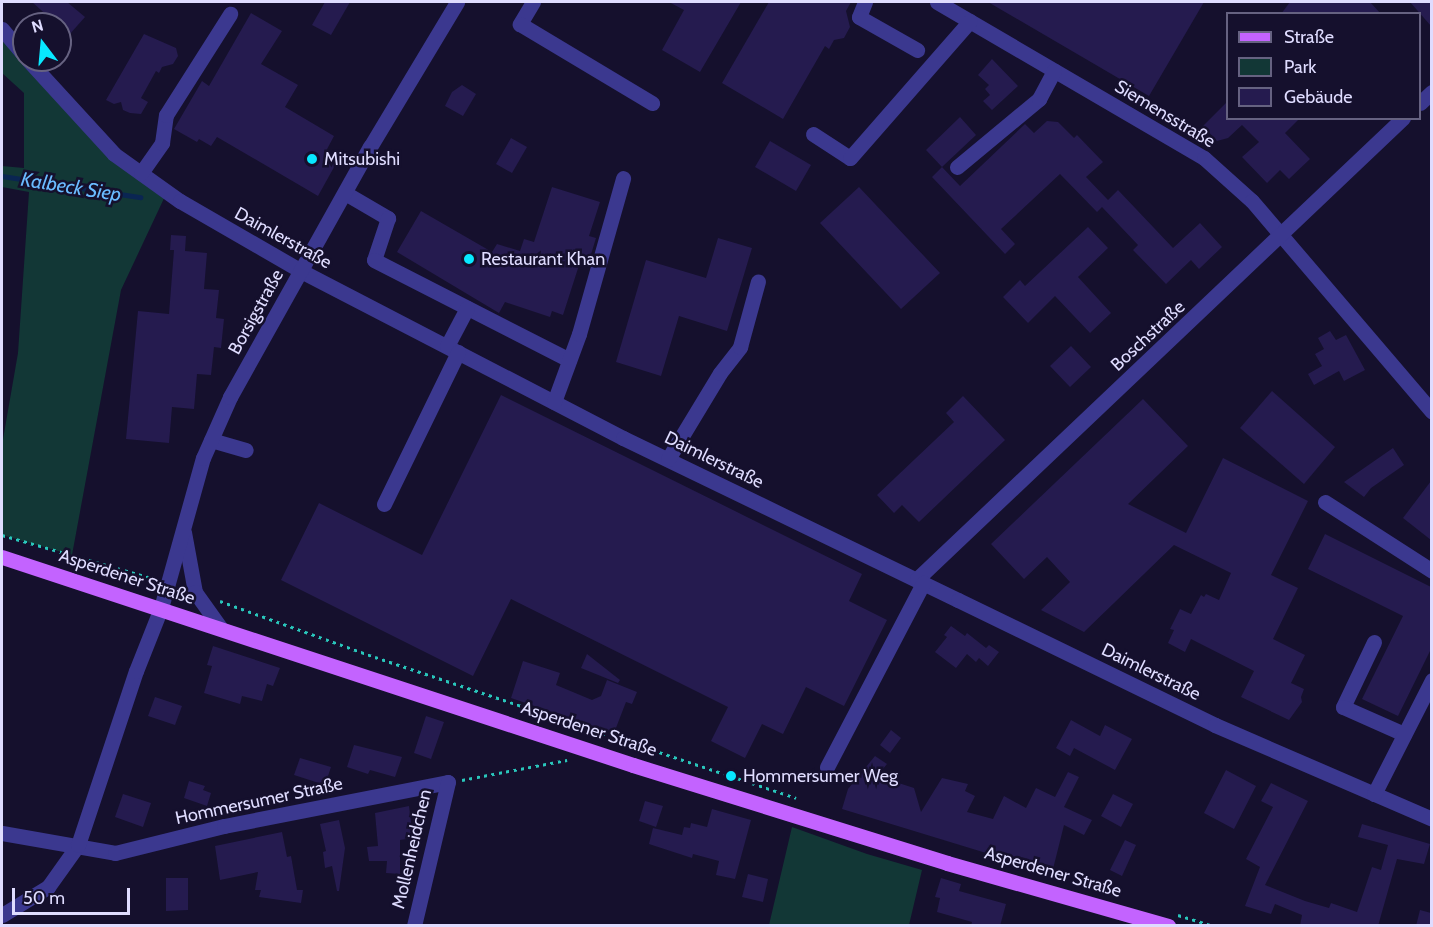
<!DOCTYPE html>
<meta charset="utf-8">
<style>
body{margin:0}
#map{position:relative;width:1433px;height:927px;overflow:hidden;background:#15102d;font-family:Cabin,sans-serif}
div>[style]{position:absolute}
[style*='--x']{left:calc(var(--x)*1px);top:calc(var(--y)*1px);width:calc(var(--w)*1px);rotate:calc(var(--a)*1deg)}
.green>*{inset:0;background:#123736}
.stream>*{height:4.5px;margin:-2.25px;padding:0 2.25px;transform-origin:2.25px;border-radius:2.25px;background:#0a2552}
.building>*{inset:0;background:#251b4f}
.path>*{height:3px;margin-top:-1.5px;transform-origin:0;background:repeating-linear-gradient(90deg,#29c6bb 0 3px,transparent 0 7.5px)}
.minor>*{height:15px;margin:-7.5px;padding:0 7.5px;transform-origin:7.5px;border-radius:7.5px;background:#3b388f}
.major>*{height:15px;margin:-7.5px;padding:0 7.5px;transform-origin:7.5px;border-radius:7.5px;background:#c363ff}
.dots>*{width:16px;height:16px;translate:-50% -50%;box-sizing:border-box;border:3px solid #15102d;border-radius:50%}
span{translate:-50% -50%;white-space:nowrap;text-align:center;line-height:1.15;-webkit-text-stroke:5px #15102d;paint-order:stroke}
.street-label{font-size:18px;color:#dfdcff}
.poi-label{font-size:18px;color:#dfdcff}
.left{translate:0 -50%;text-align:left}
.water-label{font-size:20px;color:#6abbff;font-style:italic}
.frame{position:absolute;inset:0;border:3px solid #dfdcff;pointer-events:none}
.legend{position:absolute;left:1226px;top:12px;width:195px;height:108px;box-sizing:border-box;background:#15102d;border:2px solid #666281;margin:0;padding:8px 10px;list-style:none;font-size:18px;color:#dfdcff}
.legend li{display:flex;align-items:center;gap:12px;height:30px}
.legend b{width:30px;border:2px solid #666281}
.north{position:absolute;left:12px;top:12px;width:60px;height:60px;box-sizing:border-box;background:#15102d;border:2px solid #666281;border-radius:50%;rotate:344deg;font-size:16px;font-weight:700;line-height:24px;text-align:center;color:#dfdcff}
.north::after{content:'';display:block;margin:auto;width:21px;height:27px;background:#08e8ff;clip-path:polygon(50% 0,100% 100%,50% 72%,0 100%)}
.scale{position:absolute;left:12px;top:888px;width:118px;height:27px;box-sizing:border-box;border:3px solid #dfdcff;border-top:0;padding-left:8px;font-size:18px;line-height:21px;white-space:nowrap;color:#dfdcff;-webkit-text-stroke:4px #15102d;paint-order:stroke}
</style>
<div id="map">
<div class="green">
<div style="clip-path:polygon(2px 28px,69px 105px,167px 192px,121px 290px,72px 555px,2px 535px,2px 445px,18px 353px,29px 192px,2px 187px,2px 166px,24px 168px,24px 93px,2px 73px)"></div>
<div style="clip-path:polygon(792px 827px,867px 854px,922px 870px,909px 925px,769px 925px)"></div>
</div>
<div class="stream">
<div style="--x:2;--y:176;--w:140;--a:8.7"></div>
</div>
<div class="building">
<div style="clip-path:polygon(32px 2px,67px 2px,85px 17px,69px 35px)"></div>
<div style="clip-path:polygon(325px 2px,350px 2px,331px 35px,312px 25px)"></div>
<div style="clip-path:polygon(669px 2px,741px 2px,700px 72px,662px 50px,684px 10px)"></div>
<div style="clip-path:polygon(769px 2px,851px 2px,846px 11px,850px 27px,844px 38px,834px 40px,829px 49px,825px 46px,783px 119px,722px 83px)"></div>
<div style="clip-path:polygon(988px 2px,1204px 2px,1149px 96px)"></div>
<div style="clip-path:polygon(1290px 2px,1370px 2px,1381px 14px,1281px 14px)"></div>
<div style="clip-path:polygon(1410px 2px,1431px 2px,1431px 26px)"></div>
<div style="clip-path:polygon(251px 13px,282px 31px,261px 64px,298px 85px,285px 107px,334px 136px,325px 153px,338px 160px,318px 196px,217px 137px,211px 146px,199px 139px,197px 142px,174px 129px,202px 81px,209px 86px)"></div>
<div style="clip-path:polygon(144px 34px,176px 48px,178px 56px,173px 64px,162px 67px,159px 73px,156px 71px,141px 98px,148px 102px,141px 114px,130px 113px,123px 110px,121px 102px,114px 104px,106px 100px)"></div>
<div style="clip-path:polygon(992px 59px,1018px 86px,992px 110px,983px 101px,990px 95px,985px 89px,989px 85px,978px 75px)"></div>
<div style="clip-path:polygon(462px 85px,476px 94px,463px 116px,445px 106px,452px 92px)"></div>
<div style="clip-path:polygon(1227px 102px,1227px 118px,1300px 118px,1285px 133px,1310px 159px,1289px 179px,1280px 170px,1267px 183px,1242px 157px,1259px 142px,1242px 125px,1228px 138px,1217px 141px,1203px 126px)"></div>
<div style="clip-path:polygon(960px 117px,976px 135px,942px 167px,960px 186px,1025px 124px,1034px 133px,1047px 121px,1058px 122px,1074px 138px,1077px 135px,1103px 162px,1086px 177px,1108px 200px,1118px 190px,1173px 248px,1200px 223px,1222px 247px,1199px 269px,1191px 260px,1166px 284px,1133px 250px,1138px 245px,1102px 207px,1097px 212px,1060px 174px,1001px 229px,1015px 244px,1005px 254px,932px 177px,942px 167px,926px 150px)"></div>
<div style="clip-path:polygon(511px 138px,527px 147px,512px 173px,496px 164px)"></div>
<div style="clip-path:polygon(770px 141px,811px 165px,796px 191px,755px 167px)"></div>
<div style="clip-path:polygon(552px 187px,600px 202px,589px 236px,596px 238px,589px 261px,581px 259px,563px 315px,552px 311px,550px 317px,505px 302px,499px 313px,397px 252px,421px 211px,492px 252px,497px 244px,520px 251px,524px 239px,534px 242px)"></div>
<div style="clip-path:polygon(859px 187px,940px 273px,901px 309px,820px 223px)"></div>
<div style="clip-path:polygon(1088px 227px,1108px 248px,1078px 277px,1111px 313px,1090px 333px,1055px 296px,1028px 323px,1003px 297px,1020px 280px,1025px 286px)"></div>
<div style="clip-path:polygon(171px 235px,186px 236px,185px 251px,207px 253px,204px 289px,219px 290px,216px 318px,224px 319px,221px 348px,214px 347px,211px 375px,197px 374px,194px 409px,172px 407px,169px 443px,126px 439px,138px 311px,169px 314px,174px 250px,170px 250px)"></div>
<div style="clip-path:polygon(718px 238px,752px 248px,727px 331px,679px 316px,661px 376px,616px 362px,646px 260px,706px 278px)"></div>
<div style="clip-path:polygon(1330px 331px,1336px 340px,1346px 335px,1365px 370px,1344px 381px,1339px 371px,1314px 385px,1308px 374px,1322px 366px,1315px 354px,1324px 349px,1318px 338px)"></div>
<div style="clip-path:polygon(1071px 346px,1091px 367px,1070px 387px,1050px 366px)"></div>
<div style="clip-path:polygon(1272px 391px,1335px 447px,1304px 484px,1240px 428px)"></div>
<div style="clip-path:polygon(501px 395px,862px 574px,849px 601px,887px 620px,844px 706px,806px 687px,783px 734px,762px 724px,745px 758px,711px 741px,728px 707px,511px 599px,473px 676px,281px 580px,319px 503px,422px 555px)"></div>
<div style="clip-path:polygon(963px 396px,1005px 440px,919px 522px,902px 505px,894px 513px,877px 495px,954px 422px,946px 413px)"></div>
<div style="clip-path:polygon(1143px 399px,1188px 446px,1128px 504px,1186px 533px,1223px 458px,1308px 501px,1271px 575px,1298px 588px,1273px 639px,1305px 655px,1291px 683px,1304px 689px,1301px 697px,1302px 702px,1289px 720px,1241px 697px,1254px 671px,1191px 639px,1185px 652px,1168px 643px,1174px 630px,1170px 629px,1180px 609px,1191px 614px,1201px 595px,1204px 597px,1206px 594px,1219px 600px,1231px 573px,1174px 545px,1084px 632px,1041px 610px,1070px 582px,1047px 557px,1024px 579px,991px 544px)"></div>
<div style="clip-path:polygon(1393px 448px,1404px 465px,1371px 488px,1364px 497px,1344px 482px)"></div>
<div style="clip-path:polygon(1431px 481px,1431px 540px,1403px 518px)"></div>
<div style="clip-path:polygon(1325px 534px,1431px 587px,1431px 649px,1398px 716px,1362px 699px,1403px 616px,1308px 569px)"></div>
<div style="clip-path:polygon(951px 626px,965px 636px,967px 633px,986px 648px,989px 645px,999px 652px,988px 666px,979px 658px,976px 662px,967px 654px,956px 668px,935px 652px,947px 637px,944px 635px)"></div>
<div style="clip-path:polygon(213px 646px,280px 668px,273px 686px,267px 684px,262px 701px,242px 696px,240px 704px,204px 693px,212px 666px,207px 665px)"></div>
<div style="clip-path:polygon(587px 654px,620px 680px,618px 683px,581px 668px)"></div>
<div style="clip-path:polygon(523px 661px,560px 673px,556px 685px,592px 700px,601px 696px,607px 680px,637px 692px,632px 704px,626px 702px,614px 733px,511px 698px)"></div>
<div style="clip-path:polygon(155px 697px,182px 706px,175px 725px,148px 716px)"></div>
<div style="clip-path:polygon(426px 716px,444px 722px,431px 759px,414px 753px)"></div>
<div style="clip-path:polygon(1071px 720px,1100px 736px,1105px 725px,1132px 739px,1115px 770px,1074px 748px,1070px 756px,1056px 748px)"></div>
<div style="clip-path:polygon(891px 730px,901px 738px,890px 753px,880px 745px)"></div>
<div style="clip-path:polygon(354px 745px,402px 757px,395px 777px,370px 770px,368px 774px,347px 767px)"></div>
<div style="clip-path:polygon(875px 756px,887px 764px,877px 776px,914px 788px,921px 812px,942px 778px,968px 784px,965px 791px,975px 796px,967px 812px,993px 819px,1004px 796px,1026px 808px,1036px 788px,1055px 797px,1068px 772px,1079px 777px,1064px 807px,1092px 820px,1084px 835px,1064px 825px,1052px 873px,842px 809px,848px 789px)"></div>
<div style="clip-path:polygon(300px 758px,331px 767px,325px 785px,294px 775px)"></div>
<div style="clip-path:polygon(1226px 770px,1256px 786px,1234px 829px,1204px 813px)"></div>
<div style="clip-path:polygon(189px 781px,205px 786px,203px 790px,211px 793px,207px 806px,184px 798px)"></div>
<div style="clip-path:polygon(1271px 783px,1308px 801px,1265px 885px,1305px 901px,1329px 908px,1331px 903px,1357px 912px,1372px 867px,1381px 870px,1388px 845px,1358px 837px,1362px 824px,1430px 844px,1424px 864px,1397px 859px,1378px 926px,1300px 926px,1302px 915px,1275px 904px,1271px 914px,1245px 906px,1260px 867px,1246px 859px,1273px 807px,1261px 801px)"></div>
<div style="clip-path:polygon(123px 794px,151px 803px,143px 827px,115px 817px)"></div>
<div style="clip-path:polygon(1113px 794px,1133px 804px,1121px 827px,1101px 816px)"></div>
<div style="clip-path:polygon(645px 801px,663px 806px,656px 827px,639px 821px)"></div>
<div style="clip-path:polygon(409px 806px,413px 838px,400px 840px,400px 874px,386px 873px,387px 861px,369px 861px,367px 847px,378px 846px,375px 813px)"></div>
<div style="clip-path:polygon(712px 809px,751px 820px,735px 879px,716px 875px,719px 861px,693px 854px,692px 858px,649px 844px,653px 828px,682px 835px,684px 827px,690px 828px,691px 823px,707px 827px)"></div>
<div style="clip-path:polygon(339px 820px,345px 848px,339px 891px,337px 891px,332px 866px,325px 868px,323px 852px,326px 851px,320px 824px)"></div>
<div style="clip-path:polygon(282px 832px,287px 857px,291px 856px,297px 890px,303px 890px,301px 903px,259px 897px,261px 890px,255px 890px,258px 872px,220px 880px,215px 846px)"></div>
<div style="clip-path:polygon(1125px 840px,1136px 845px,1122px 876px,1110px 870px)"></div>
<div style="clip-path:polygon(748px 874px,768px 879px,763px 902px,742px 897px)"></div>
<div style="clip-path:polygon(166px 878px,188px 878px,188px 910px,166px 911px)"></div>
<div style="clip-path:polygon(941px 878px,961px 884px,959px 891px,1006px 904px,1000px 926px,971px 926px,972px 922px,937px 912px,940px 898px,935px 897px)"></div>
<div style="clip-path:polygon(1420px 910px,1431px 913px,1431px 926px,1416px 926px)"></div>
</div>
<div class="path">
<div style="--x:2;--y:535;--w:159;--a:16"></div>
<div style="--x:220;--y:601;--w:165;--a:19.9"></div>
<div style="--x:375;--y:657;--w:444;--a:18.5"></div>
<div style="--x:462;--y:780;--w:107;--a:-10.8"></div>
<div style="--x:1178;--y:915;--w:38;--a:17"></div>
</div>
<div class="minor">
<div style="--x:533;--y:2;--w:26;--a:121"></div>
<div style="--x:520;--y:24;--w:154;--a:30.9"></div>
<div style="--x:865;--y:2;--w:16;--a:112"></div>
<div style="--x:859;--y:17;--w:67;--a:29.6"></div>
<div style="--x:937;--y:2;--w:309;--a:30.3"></div>
<div style="--x:1204;--y:158;--w:64;--a:41.9"></div>
<div style="--x:1252;--y:201;--w:277;--a:49.5"></div>
<div style="--x:2;--y:29;--w:34;--a:50"></div>
<div style="--x:28;--y:60;--w:127;--a:47.5"></div>
<div style="--x:114;--y:154;--w:81;--a:35.5"></div>
<div style="--x:180;--y:201;--w:140;--a:30"></div>
<div style="--x:301;--y:271;--w:363;--a:27.4"></div>
<div style="--x:623;--y:438;--w:372;--a:25.8"></div>
<div style="--x:958;--y:600;--w:286;--a:25.9"></div>
<div style="--x:1215;--y:725;--w:236;--a:23.4"></div>
<div style="--x:1420;--y:103;--w:16;--a:-43"></div>
<div style="--x:813;--y:134;--w:44;--a:33"></div>
<div style="--x:850;--y:158;--w:182;--a:-48.8"></div>
<div style="--x:957;--y:167;--w:107;--a:-39.7"></div>
<div style="--x:1039;--y:99;--w:32;--a:-62"></div>
<div style="--x:141;--y:173;--w:37;--a:-55"></div>
<div style="--x:162;--y:143;--w:28;--a:-82"></div>
<div style="--x:166;--y:115;--w:120;--a:-57.6"></div>
<div style="--x:345;--y:193;--w:50;--a:30.2"></div>
<div style="--x:388;--y:218;--w:44;--a:108.4"></div>
<div style="--x:374;--y:260;--w:219;--a:27.1"></div>
<div style="--x:447;--y:346;--w:43;--a:-62.2"></div>
<div style="--x:554;--y:402;--w:72;--a:-69.8"></div>
<div style="--x:579;--y:334;--w:162;--a:-74.2"></div>
<div style="--x:211;--y:440;--w:36;--a:16"></div>
<div style="--x:668;--y:459;--w:100;--a:-58.8"></div>
<div style="--x:720;--y:373;--w:33;--a:-52"></div>
<div style="--x:740;--y:347;--w:68;--a:-74.7"></div>
<div style="--x:1325;--y:502;--w:127;--a:32.8"></div>
<div style="--x:384;--y:504;--w:169;--a:-64"></div>
<div style="--x:184;--y:532;--w:61;--a:79.6"></div>
<div style="--x:195;--y:592;--w:43;--a:54.5"></div>
<div style="--x:917;--y:579;--w:670;--a:-43.49"></div>
<div style="--x:1374;--y:642;--w:72;--a:115.5"></div>
<div style="--x:1343;--y:707;--w:67;--a:23.9"></div>
<div style="--x:827;--y:767;--w:208;--a:-62.4"></div>
<div style="--x:1374;--y:794;--w:128;--a:-63"></div>
<div style="--x:2;--y:833;--w:115;--a:10"></div>
<div style="--x:115;--y:853;--w:112;--a:-13.9"></div>
<div style="--x:224;--y:826;--w:228;--a:-11.1"></div>
<div style="--x:448;--y:782;--w:148;--a:103.3"></div>
<div style="--x:2;--y:915;--w:54;--a:-31.3"></div>
<div style="--x:48;--y:887;--w:52;--a:-54.5"></div>
<div style="--x:78;--y:845;--w:183;--a:-71.6"></div>
<div style="--x:136;--y:671;--w:68;--a:-68.4"></div>
<div style="--x:161;--y:608;--w:156;--a:-74.4"></div>
<div style="--x:203;--y:458;--w:67;--a:-66.1"></div>
<div style="--x:230;--y:397;--w:287;--a:-60.8"></div>
<div style="--x:370;--y:147;--w:169;--a:-59"></div>
</div>
<div class="major">
<div style="--x:2;--y:557;--w:664;--a:18.24"></div>
<div style="--x:633;--y:765;--w:329;--a:17.3"></div>
<div style="--x:947;--y:863;--w:230;--a:15.9"></div>
</div>
<div class="dots">
<div style="left:312px;top:159px;background:#08e8ff"></div>
<div style="left:469px;top:259px;background:#08e8ff"></div>
<div style="left:731px;top:776px;background:#08e8ff"></div>
</div>
<div class="street-label">
<span style="left:1165px;top:114px;rotate:31deg">Siemensstraße</span>
<span style="left:283px;top:238px;rotate:29deg">Daimlerstraße</span>
<span style="left:256px;top:312px;rotate:-61deg">Borsigstraße</span>
<span style="left:1148px;top:336px;rotate:-43deg">Boschstraße</span>
<span style="left:714px;top:460px;rotate:26deg">Daimlerstraße</span>
<span style="left:127px;top:577px;rotate:18deg">Asperdener Straße</span>
<span style="left:1151px;top:672px;rotate:26deg">Daimlerstraße</span>
<span style="left:589px;top:729px;rotate:18deg">Asperdener Straße</span>
<span style="left:259px;top:801px;rotate:-12deg">Hommersumer Straße</span>
<span style="left:412px;top:849px;rotate:-77deg">Mollenheidchen</span>
<span style="left:1053px;top:872px;rotate:16deg">Asperdener Straße</span>
</div>
<div class="poi-label">
<span class="left" style="left:324px;top:159px">Mitsubishi</span>
<span class="left" style="left:481px;top:259px">Restaurant Khan</span>
<span class="left" style="left:743px;top:776px">Hommersumer Weg</span>
</div>
<div class="water-label">
<span style="left:71px;top:187px;rotate:9deg">Kalbeck Siep</span>
</div>
<div class="frame"></div>
<ul class="legend">
<li><b style="height:8px;background:#c363ff"></b>Straße</li>
<li><b style="height:16px;background:#123736"></b>Park</li>
<li><b style="height:16px;background:#251b4f"></b>Gebäude</li>
</ul>
<div class="north">N</div>
<div class="scale">50 m</div>
</div>
